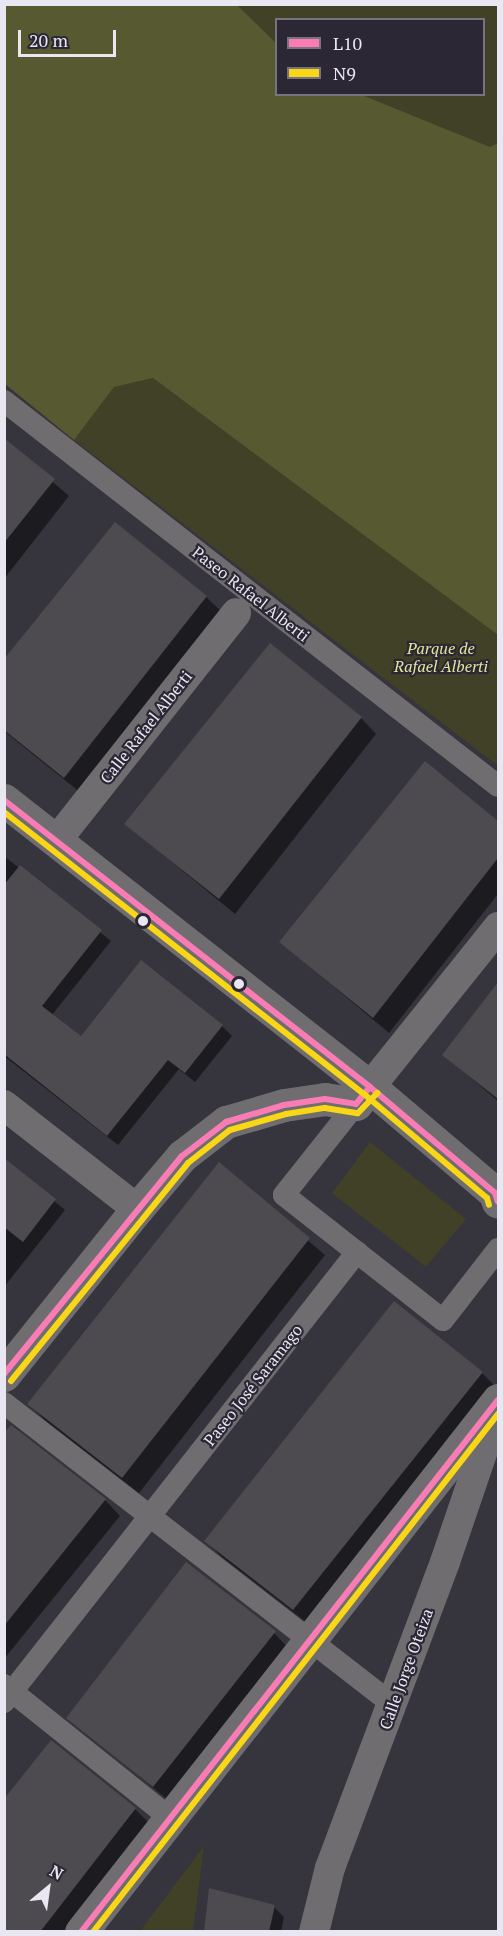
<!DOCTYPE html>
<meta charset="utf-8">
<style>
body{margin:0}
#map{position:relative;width:503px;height:1936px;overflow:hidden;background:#36343c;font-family:"PT Serif",serif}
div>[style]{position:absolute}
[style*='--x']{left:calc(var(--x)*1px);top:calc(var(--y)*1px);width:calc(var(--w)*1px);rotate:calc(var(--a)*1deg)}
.green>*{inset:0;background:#404126}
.forest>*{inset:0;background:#575930}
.shadow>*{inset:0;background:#0007}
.building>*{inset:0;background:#4d4a50}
.pedestrian>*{height:22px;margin:-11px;padding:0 11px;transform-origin:11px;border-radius:11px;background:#6f6d70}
.minor>*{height:30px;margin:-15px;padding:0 15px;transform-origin:15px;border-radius:15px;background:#6f6d70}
.tertiary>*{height:33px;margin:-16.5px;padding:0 16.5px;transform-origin:16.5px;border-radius:16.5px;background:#6f6d70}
.bus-1>*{height:6px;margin:-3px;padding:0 3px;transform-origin:3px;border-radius:3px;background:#fa7cb5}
.bus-2>*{height:6px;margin:-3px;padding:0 3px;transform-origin:3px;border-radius:3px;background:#f9d616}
.dots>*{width:16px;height:16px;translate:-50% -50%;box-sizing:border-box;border:3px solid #2b2735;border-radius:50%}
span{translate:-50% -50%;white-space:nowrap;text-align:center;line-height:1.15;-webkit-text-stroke:4.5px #2b2735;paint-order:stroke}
.street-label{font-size:16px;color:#e9e7f1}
.park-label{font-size:16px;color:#e1e798;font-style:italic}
.frame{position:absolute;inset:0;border:6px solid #e9e7f1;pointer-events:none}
.legend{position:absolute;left:275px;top:18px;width:210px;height:78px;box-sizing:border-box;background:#2b2735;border:2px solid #777480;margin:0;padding:8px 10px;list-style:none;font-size:18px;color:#e9e7f1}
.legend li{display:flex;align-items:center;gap:12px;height:30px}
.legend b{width:30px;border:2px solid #777480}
.north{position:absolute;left:18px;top:1858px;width:60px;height:60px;-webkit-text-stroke:4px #2b2735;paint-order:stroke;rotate:29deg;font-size:16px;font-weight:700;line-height:24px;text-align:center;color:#e9e7f1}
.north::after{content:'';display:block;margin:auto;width:21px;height:27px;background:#e9e7f1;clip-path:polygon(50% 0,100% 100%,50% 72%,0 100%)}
.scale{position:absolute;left:18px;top:30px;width:98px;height:27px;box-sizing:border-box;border:3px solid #e9e7f1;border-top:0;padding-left:8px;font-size:18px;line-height:21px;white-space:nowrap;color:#e9e7f1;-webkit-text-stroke:4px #2b2735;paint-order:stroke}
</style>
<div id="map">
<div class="green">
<div style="clip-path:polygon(237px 5px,498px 5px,498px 144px,490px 147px,362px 95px,484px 94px,484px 20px,276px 20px,276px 43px)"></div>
<div style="clip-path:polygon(153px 378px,498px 635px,498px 766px,74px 440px,114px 387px)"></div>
<div style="clip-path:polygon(370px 1142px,466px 1219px,426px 1267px,332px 1193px)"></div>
<div style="clip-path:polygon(204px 1846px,193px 1931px,140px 1931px)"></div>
</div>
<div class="forest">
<div style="clip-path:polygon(4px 5px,237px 5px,276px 43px,276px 94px,362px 95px,490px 147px,498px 143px,498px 635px,153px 378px,114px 387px,74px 440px,5px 384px)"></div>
</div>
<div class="shadow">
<div style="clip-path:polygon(4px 440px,69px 496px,4px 579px)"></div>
<div style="clip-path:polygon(206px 597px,222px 612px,81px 793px,4px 731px,4px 662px)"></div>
<div style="clip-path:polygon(361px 718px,376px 734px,235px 914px,126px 824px)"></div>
<div style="clip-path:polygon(425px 763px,498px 823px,498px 894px,389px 1033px,281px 942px)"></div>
<div style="clip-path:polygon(4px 856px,111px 941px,52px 1015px,81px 1038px,222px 1026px,232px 1036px,195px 1082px,179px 1069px,118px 1145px,4px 1056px)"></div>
<div style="clip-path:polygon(498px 985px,498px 1101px,444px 1055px)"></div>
<div style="clip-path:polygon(4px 1160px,65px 1210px,4px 1287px)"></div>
<div style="clip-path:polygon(219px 1165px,325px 1255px,139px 1493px,45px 1420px,29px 1404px)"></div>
<div style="clip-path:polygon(482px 1373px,498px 1389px,310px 1625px,222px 1557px,206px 1541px)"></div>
<div style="clip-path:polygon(4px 1435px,105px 1500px,120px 1516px,4px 1659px)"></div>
<div style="clip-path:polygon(186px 1564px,275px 1634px,290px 1650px,169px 1801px,68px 1717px)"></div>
<div style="clip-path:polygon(135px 1809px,151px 1825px,67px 1932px,4px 1932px)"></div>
<div style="clip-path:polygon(274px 1907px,284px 1917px,281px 1932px,206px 1932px)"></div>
</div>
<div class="building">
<div style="clip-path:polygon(4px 438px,55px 479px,4px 543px)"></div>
<div style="clip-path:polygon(115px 522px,207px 596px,64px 778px,4px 730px,4px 659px)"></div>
<div style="clip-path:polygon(270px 643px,362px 717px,219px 899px,124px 824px)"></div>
<div style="clip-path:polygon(425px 761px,498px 821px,498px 858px,373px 1018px,279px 942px)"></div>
<div style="clip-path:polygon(20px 865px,102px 930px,42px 1006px,81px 1036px,141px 960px,223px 1025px,185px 1073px,168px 1060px,107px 1136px,4px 1054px,4px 885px)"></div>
<div style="clip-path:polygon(498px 982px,498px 1099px,442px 1055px)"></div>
<div style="clip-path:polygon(4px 1158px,56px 1199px,23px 1242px,4px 1227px)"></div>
<div style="clip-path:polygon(219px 1162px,310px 1238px,122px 1478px,27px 1404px)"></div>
<div style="clip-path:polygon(394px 1301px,483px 1372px,293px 1610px,204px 1541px)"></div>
<div style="clip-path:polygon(11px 1425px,106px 1499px,4px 1626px,4px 1433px)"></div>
<div style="clip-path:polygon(186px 1562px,276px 1631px,153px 1787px,66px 1718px)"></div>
<div style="clip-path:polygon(51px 1740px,136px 1808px,40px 1932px,4px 1932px,4px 1799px)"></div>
<div style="clip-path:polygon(209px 1888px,275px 1905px,269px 1932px,204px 1932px)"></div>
</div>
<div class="pedestrian">
<div style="--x:4;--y:401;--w:626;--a:37.93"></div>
<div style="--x:356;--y:1104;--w:116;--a:128.4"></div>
<div style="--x:284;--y:1195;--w:202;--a:38.2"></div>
<div style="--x:443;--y:1320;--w:90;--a:-52.2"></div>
<div style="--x:4;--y:1403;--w:492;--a:37.8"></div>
<div style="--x:4;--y:1685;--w:213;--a:38.7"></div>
<div style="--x:4;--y:1702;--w:572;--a:-51.89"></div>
</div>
<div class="minor">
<div style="--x:57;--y:840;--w:289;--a:-51.7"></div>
<div style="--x:370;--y:1087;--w:205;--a:-51.3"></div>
<div style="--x:4;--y:1105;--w:169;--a:38"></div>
<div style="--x:314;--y:1932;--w:66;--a:-76"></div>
<div style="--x:330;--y:1868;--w:327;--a:-69.4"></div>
<div style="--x:445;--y:1562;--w:165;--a:-71.2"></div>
</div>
<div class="tertiary">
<div style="--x:4;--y:800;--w:465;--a:38.1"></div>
<div style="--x:370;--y:1087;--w:164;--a:40.3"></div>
<div style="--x:495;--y:1193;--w:9;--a:72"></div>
<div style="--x:4;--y:1375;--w:213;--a:-51.3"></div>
<div style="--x:137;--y:1209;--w:70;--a:-49.7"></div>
<div style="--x:182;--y:1156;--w:56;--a:-37.7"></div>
<div style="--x:226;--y:1122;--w:60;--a:-16.3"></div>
<div style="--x:284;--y:1105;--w:41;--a:-8.3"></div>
<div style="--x:325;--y:1099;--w:31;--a:9"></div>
<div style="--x:356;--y:1104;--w:22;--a:-51"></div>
<div style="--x:81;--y:1932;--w:676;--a:-51.91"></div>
</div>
<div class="bus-1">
<div style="--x:4;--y:800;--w:465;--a:38.1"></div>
<div style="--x:370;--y:1087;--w:164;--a:40.3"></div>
<div style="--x:495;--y:1193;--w:9;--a:72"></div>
<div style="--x:4;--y:1374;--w:281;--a:-50.8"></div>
<div style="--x:182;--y:1156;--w:56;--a:-37.7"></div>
<div style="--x:226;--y:1122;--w:60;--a:-16.3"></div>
<div style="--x:284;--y:1105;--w:41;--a:-8.3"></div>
<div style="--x:325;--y:1099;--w:31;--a:9"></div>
<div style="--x:356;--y:1104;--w:22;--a:-51"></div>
<div style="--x:81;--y:1932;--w:676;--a:-51.91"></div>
</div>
<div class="bus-2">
<div style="--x:4;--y:812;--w:457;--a:38.1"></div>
<div style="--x:364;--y:1094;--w:161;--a:40.2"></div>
<div style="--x:487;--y:1198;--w:7;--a:74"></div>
<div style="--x:11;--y:1381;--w:281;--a:-50.9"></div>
<div style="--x:188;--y:1163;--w:53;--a:-38.2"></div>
<div style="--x:230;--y:1130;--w:58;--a:-15.9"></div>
<div style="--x:286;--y:1114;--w:39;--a:-9"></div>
<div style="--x:325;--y:1108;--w:33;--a:9"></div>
<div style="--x:358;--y:1113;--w:28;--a:-46"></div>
<div style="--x:93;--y:1932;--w:658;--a:-51.98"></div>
</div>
<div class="dots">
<div style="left:143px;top:921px;background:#e9e7f1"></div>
<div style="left:239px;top:984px;background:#e9e7f1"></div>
</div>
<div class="street-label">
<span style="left:251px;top:594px;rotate:38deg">Paseo Rafael Alberti</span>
<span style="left:146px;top:727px;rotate:-52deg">Calle Rafael Alberti</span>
<span style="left:253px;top:1385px;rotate:-52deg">Paseo José Saramago</span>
<span style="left:406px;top:1669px;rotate:-70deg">Calle Jorge Oteiza</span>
</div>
<div class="park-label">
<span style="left:441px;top:657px">Parque de<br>Rafael Alberti</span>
</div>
<div class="frame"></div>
<ul class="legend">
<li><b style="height:8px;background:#fa7cb5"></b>L10</li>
<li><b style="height:8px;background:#f9d616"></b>N9</li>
</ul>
<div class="north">N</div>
<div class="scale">20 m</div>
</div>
